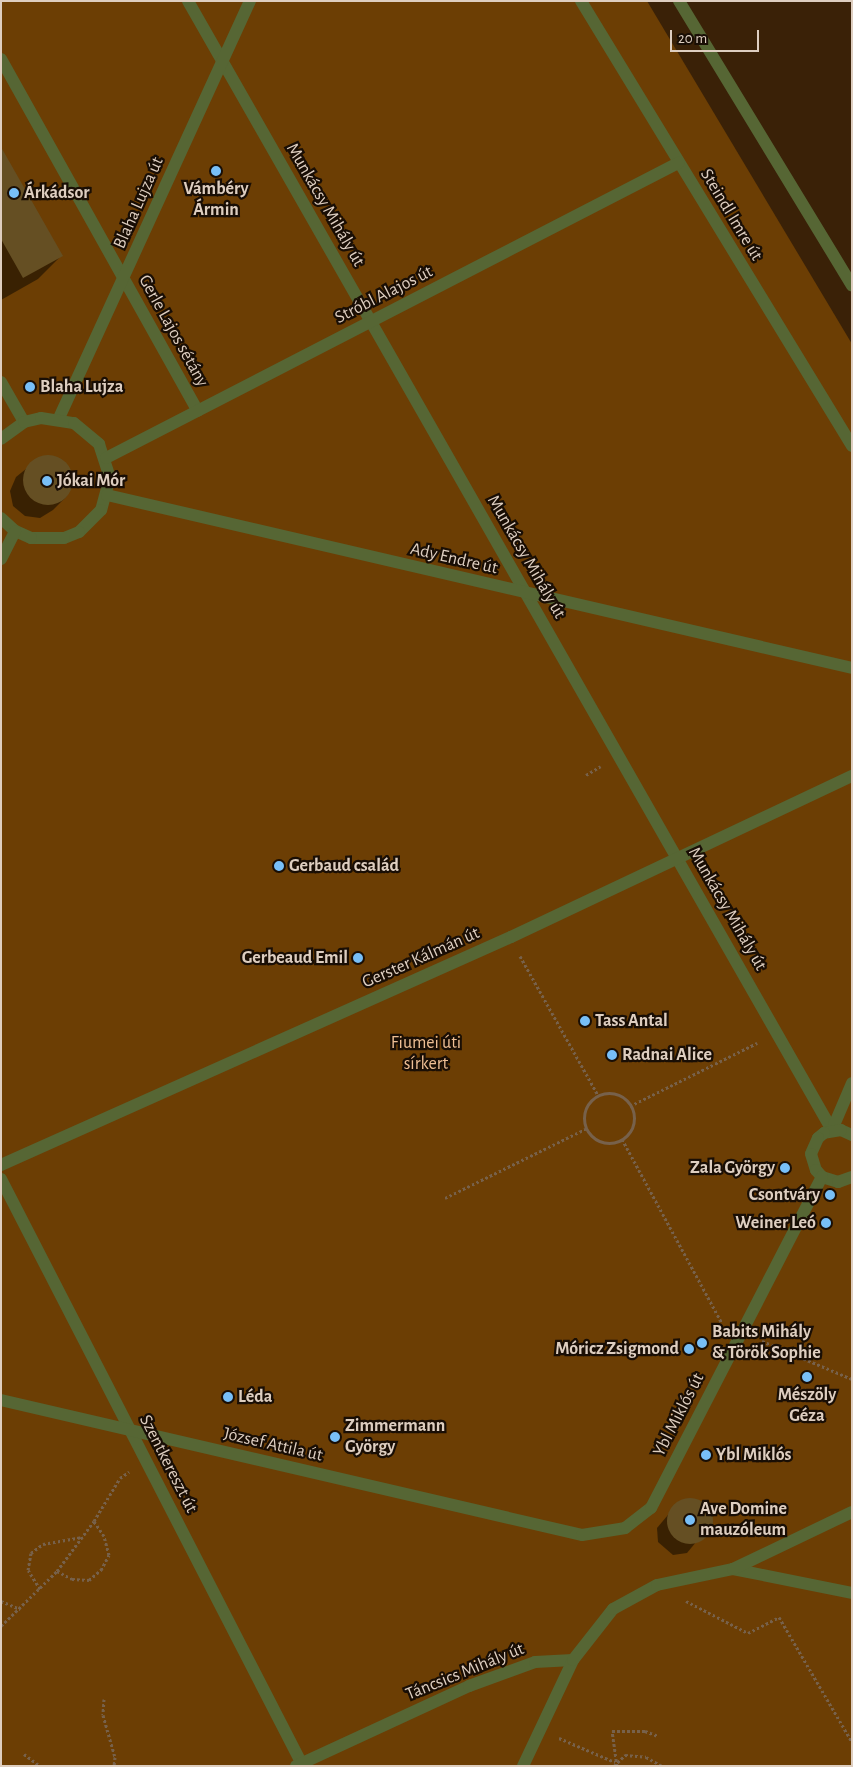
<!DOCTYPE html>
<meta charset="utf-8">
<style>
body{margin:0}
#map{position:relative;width:853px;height:1767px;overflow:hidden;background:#3a2107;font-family:"Alegreya Sans",sans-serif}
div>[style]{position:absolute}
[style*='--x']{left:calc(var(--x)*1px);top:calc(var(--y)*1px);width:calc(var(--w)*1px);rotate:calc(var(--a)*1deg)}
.green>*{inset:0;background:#6c3e04}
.shadow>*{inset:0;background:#0007}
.building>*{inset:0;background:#654f23}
.round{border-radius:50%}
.path>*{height:3px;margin-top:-1.5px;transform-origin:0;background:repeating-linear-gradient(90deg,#77614b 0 2.5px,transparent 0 5px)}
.path>.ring{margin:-1.5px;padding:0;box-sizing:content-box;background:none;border:3px solid #77614b;border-radius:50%}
.lane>*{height:12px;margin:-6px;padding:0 6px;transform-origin:6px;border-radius:6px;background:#566634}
.dots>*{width:14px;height:14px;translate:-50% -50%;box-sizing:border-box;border:2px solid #190e05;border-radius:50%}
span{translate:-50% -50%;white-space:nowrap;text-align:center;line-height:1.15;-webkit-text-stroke:4.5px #190e05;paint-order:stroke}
.poi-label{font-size:18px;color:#decec0;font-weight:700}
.left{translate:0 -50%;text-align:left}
.right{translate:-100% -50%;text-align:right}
.street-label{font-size:18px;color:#decec0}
.park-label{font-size:18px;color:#efbf94}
.frame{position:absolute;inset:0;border:2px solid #decec0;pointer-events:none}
.scale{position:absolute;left:670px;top:30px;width:89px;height:22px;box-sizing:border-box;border:2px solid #decec0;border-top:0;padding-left:6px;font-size:15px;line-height:18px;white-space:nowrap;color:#decec0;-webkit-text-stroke:4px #190e05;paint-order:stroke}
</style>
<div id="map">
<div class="green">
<div style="clip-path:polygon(1px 1px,647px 1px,852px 344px,852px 1766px,1px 1766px)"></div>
</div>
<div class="shadow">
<div style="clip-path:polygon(1px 150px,61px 256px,38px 279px,1px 300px)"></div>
<div style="clip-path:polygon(42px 456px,57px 458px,69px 468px,72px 483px,66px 497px,53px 510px,40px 518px,25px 516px,13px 506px,10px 491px,16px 477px)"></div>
<div style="clip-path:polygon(692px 1500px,699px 1501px,709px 1511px,711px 1524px,687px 1553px,673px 1555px,658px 1542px,657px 1528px,678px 1503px)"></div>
</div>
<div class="building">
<div style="clip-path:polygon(1px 147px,63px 256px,23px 278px,1px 239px)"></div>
<div class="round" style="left:23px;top:455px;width:50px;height:50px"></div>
<div class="round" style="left:667px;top:1498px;width:46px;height:46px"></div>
</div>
<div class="path">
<div style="--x:586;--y:775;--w:17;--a:-31"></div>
<div style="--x:520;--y:956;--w:159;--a:60.7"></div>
<div class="ring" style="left:584px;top:1093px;width:47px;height:47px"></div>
<div style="--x:630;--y:1106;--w:142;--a:-26.4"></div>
<div style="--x:622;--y:1139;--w:209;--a:61.5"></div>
<div style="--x:445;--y:1198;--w:158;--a:-26.2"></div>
<div style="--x:762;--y:1341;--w:98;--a:22.9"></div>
<div style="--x:57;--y:1571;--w:17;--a:28"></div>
<div style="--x:72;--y:1579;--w:17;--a:3"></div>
<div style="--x:89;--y:1580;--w:16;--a:-40"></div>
<div style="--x:101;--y:1570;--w:17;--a:-62"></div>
<div style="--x:109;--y:1555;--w:20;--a:-105"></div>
<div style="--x:104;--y:1536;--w:18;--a:-124"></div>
<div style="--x:40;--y:1589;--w:22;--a:-122"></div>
<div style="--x:28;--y:1570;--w:17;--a:-80"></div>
<div style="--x:31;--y:1553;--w:15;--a:-37"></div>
<div style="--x:43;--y:1544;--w:40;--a:-10"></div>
<div style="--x:1;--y:1601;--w:21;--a:23"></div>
<div style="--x:686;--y:1601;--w:70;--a:27.3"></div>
<div style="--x:748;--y:1633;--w:35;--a:-27"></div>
<div style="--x:779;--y:1617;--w:145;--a:59.7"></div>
<div style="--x:1;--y:1626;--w:78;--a:-44.5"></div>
<div style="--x:57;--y:1571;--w:62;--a:-53.5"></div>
<div style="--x:94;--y:1521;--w:50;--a:-58.8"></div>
<div style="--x:120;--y:1478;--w:11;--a:-34"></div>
<div style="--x:104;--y:1699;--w:16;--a:94"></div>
<div style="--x:103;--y:1715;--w:44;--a:74.1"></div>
<div style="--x:115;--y:1757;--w:9;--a:96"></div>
<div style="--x:559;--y:1738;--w:61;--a:23.2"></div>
<div style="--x:24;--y:1754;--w:20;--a:37"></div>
<div style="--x:614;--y:1766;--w:16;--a:-45"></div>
<div style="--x:625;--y:1755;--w:21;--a:5"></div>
<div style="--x:646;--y:1757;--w:18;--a:29"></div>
<div style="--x:617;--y:1766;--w:35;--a:-98"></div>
<div style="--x:612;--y:1731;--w:33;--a:0"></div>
<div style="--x:645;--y:1731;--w:14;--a:21"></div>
</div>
<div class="lane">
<div style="--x:188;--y:1;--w:1300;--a:60.3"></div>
<div style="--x:581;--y:1;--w:521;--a:58.66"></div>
<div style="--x:679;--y:1;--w:333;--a:58.7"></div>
<div style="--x:1;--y:59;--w:403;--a:60.8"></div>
<div style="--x:1;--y:382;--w:46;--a:60.1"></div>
<div style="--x:59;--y:418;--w:459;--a:-65.4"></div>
<div style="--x:1;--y:439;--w:29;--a:-36"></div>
<div style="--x:24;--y:422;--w:17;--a:-13"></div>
<div style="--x:41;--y:418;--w:33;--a:9"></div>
<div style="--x:74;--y:423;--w:33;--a:40"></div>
<div style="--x:99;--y:444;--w:35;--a:72"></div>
<div style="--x:110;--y:477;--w:34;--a:105"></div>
<div style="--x:101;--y:510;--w:31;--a:135"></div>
<div style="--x:79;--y:532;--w:16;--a:158"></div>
<div style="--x:64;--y:538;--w:33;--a:180"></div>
<div style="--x:31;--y:538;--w:17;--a:-156"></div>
<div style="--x:15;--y:531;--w:19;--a:-137"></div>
<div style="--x:106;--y:458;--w:644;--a:-27.28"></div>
<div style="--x:107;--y:495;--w:765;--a:13.07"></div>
<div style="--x:1;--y:559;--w:31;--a:-63"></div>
<div style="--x:832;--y:1130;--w:51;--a:-66.9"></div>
<div style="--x:852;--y:1135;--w:12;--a:-156"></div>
<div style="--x:841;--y:1130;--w:17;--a:170"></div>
<div style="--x:824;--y:1133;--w:8;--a:140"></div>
<div style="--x:818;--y:1138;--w:17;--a:114"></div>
<div style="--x:811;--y:1154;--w:17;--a:73"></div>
<div style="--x:816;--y:1170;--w:9;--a:49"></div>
<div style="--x:822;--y:1177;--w:17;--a:17"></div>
<div style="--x:838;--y:1182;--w:15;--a:-20"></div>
<div style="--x:1;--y:1165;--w:559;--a:-24.09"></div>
<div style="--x:511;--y:937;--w:377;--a:-25.3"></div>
<div style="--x:1;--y:1179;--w:660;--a:62.78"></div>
<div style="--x:1;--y:1400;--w:596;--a:13.08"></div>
<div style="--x:582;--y:1535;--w:44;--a:-9.2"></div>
<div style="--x:625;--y:1528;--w:33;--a:-38"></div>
<div style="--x:651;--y:1508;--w:373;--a:-62.7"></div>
<div style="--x:733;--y:1569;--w:121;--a:11.4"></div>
<div style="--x:296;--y:1766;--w:191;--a:-24.8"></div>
<div style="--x:469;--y:1686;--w:70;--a:-20"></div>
<div style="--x:535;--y:1662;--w:38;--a:-3"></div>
<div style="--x:523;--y:1766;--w:117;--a:-64.7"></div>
<div style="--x:573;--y:1660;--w:65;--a:-51.9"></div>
<div style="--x:613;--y:1609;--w:50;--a:-28.6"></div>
<div style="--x:657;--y:1585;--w:78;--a:-11.9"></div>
<div style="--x:733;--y:1569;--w:132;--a:-25.6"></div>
</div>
<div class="dots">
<div style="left:216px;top:171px;background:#78bff7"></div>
<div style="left:14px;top:193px;background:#78bff7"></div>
<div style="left:30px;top:387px;background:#78bff7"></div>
<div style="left:47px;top:481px;background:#78bff7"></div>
<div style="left:279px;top:866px;background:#78bff7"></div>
<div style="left:358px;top:958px;background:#78bff7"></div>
<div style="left:585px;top:1021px;background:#78bff7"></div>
<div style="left:612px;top:1055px;background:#78bff7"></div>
<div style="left:785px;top:1168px;background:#78bff7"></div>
<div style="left:830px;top:1195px;background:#78bff7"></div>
<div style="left:826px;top:1223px;background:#78bff7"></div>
<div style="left:702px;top:1343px;background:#78bff7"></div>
<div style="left:689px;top:1349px;background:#78bff7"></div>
<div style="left:807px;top:1377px;background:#78bff7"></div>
<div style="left:228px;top:1397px;background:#78bff7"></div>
<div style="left:335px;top:1437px;background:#78bff7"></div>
<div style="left:706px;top:1455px;background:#78bff7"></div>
<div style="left:690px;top:1520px;background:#78bff7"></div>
</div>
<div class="poi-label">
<span style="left:216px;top:200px">Vámbéry<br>Ármin</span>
<span class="left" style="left:24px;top:193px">Árkádsor</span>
<span class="left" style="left:40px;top:387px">Blaha Lujza</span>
<span class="left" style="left:57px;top:481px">Jókai Mór</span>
<span class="left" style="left:289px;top:866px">Gerbaud család</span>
<span class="right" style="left:348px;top:958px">Gerbeaud Emil</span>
<span class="left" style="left:595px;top:1021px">Tass Antal</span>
<span class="left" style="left:622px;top:1055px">Radnai Alice</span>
<span class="right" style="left:775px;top:1168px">Zala György</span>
<span class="right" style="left:820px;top:1195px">Csontváry</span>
<span class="right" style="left:816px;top:1223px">Weiner Leó</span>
<span class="left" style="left:712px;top:1343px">Babits Mihály<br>&amp; Török Sophie</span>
<span class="right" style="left:679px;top:1349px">Móricz Zsigmond</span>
<span style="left:807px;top:1406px">Mészöly<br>Géza</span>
<span class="left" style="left:238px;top:1397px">Léda</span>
<span class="left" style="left:345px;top:1437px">Zimmermann<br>György</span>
<span class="left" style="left:716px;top:1455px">Ybl Miklós</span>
<span class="left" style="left:700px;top:1520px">Ave Domine<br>mauzóleum</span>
</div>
<div class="street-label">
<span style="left:139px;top:203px;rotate:-66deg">Blaha Lujza út</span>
<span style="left:325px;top:205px;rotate:60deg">Munkácsy Mihály út</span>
<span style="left:731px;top:215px;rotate:59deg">Steindl Imre út</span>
<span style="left:384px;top:295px;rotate:-27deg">Stróbl Alajos út</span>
<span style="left:173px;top:331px;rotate:61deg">Gerle Lajos sétány</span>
<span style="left:526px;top:557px;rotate:60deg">Munkácsy Mihály út</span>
<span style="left:454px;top:559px;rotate:13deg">Ady Endre út</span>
<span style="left:727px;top:909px;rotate:60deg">Munkácsy Mihály út</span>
<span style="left:421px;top:958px;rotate:-24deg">Gerster Kálmán út</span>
<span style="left:679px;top:1415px;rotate:-63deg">Ybl Miklós út</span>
<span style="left:273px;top:1445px;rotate:13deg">József Attila út</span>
<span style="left:168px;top:1464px;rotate:63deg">Szentkereszt út</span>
<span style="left:465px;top:1672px;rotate:-22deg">Táncsics Mihály út</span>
</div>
<div class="park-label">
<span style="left:426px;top:1054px">Fiumei úti<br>sírkert</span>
</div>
<div class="frame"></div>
<div class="scale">20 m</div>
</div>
